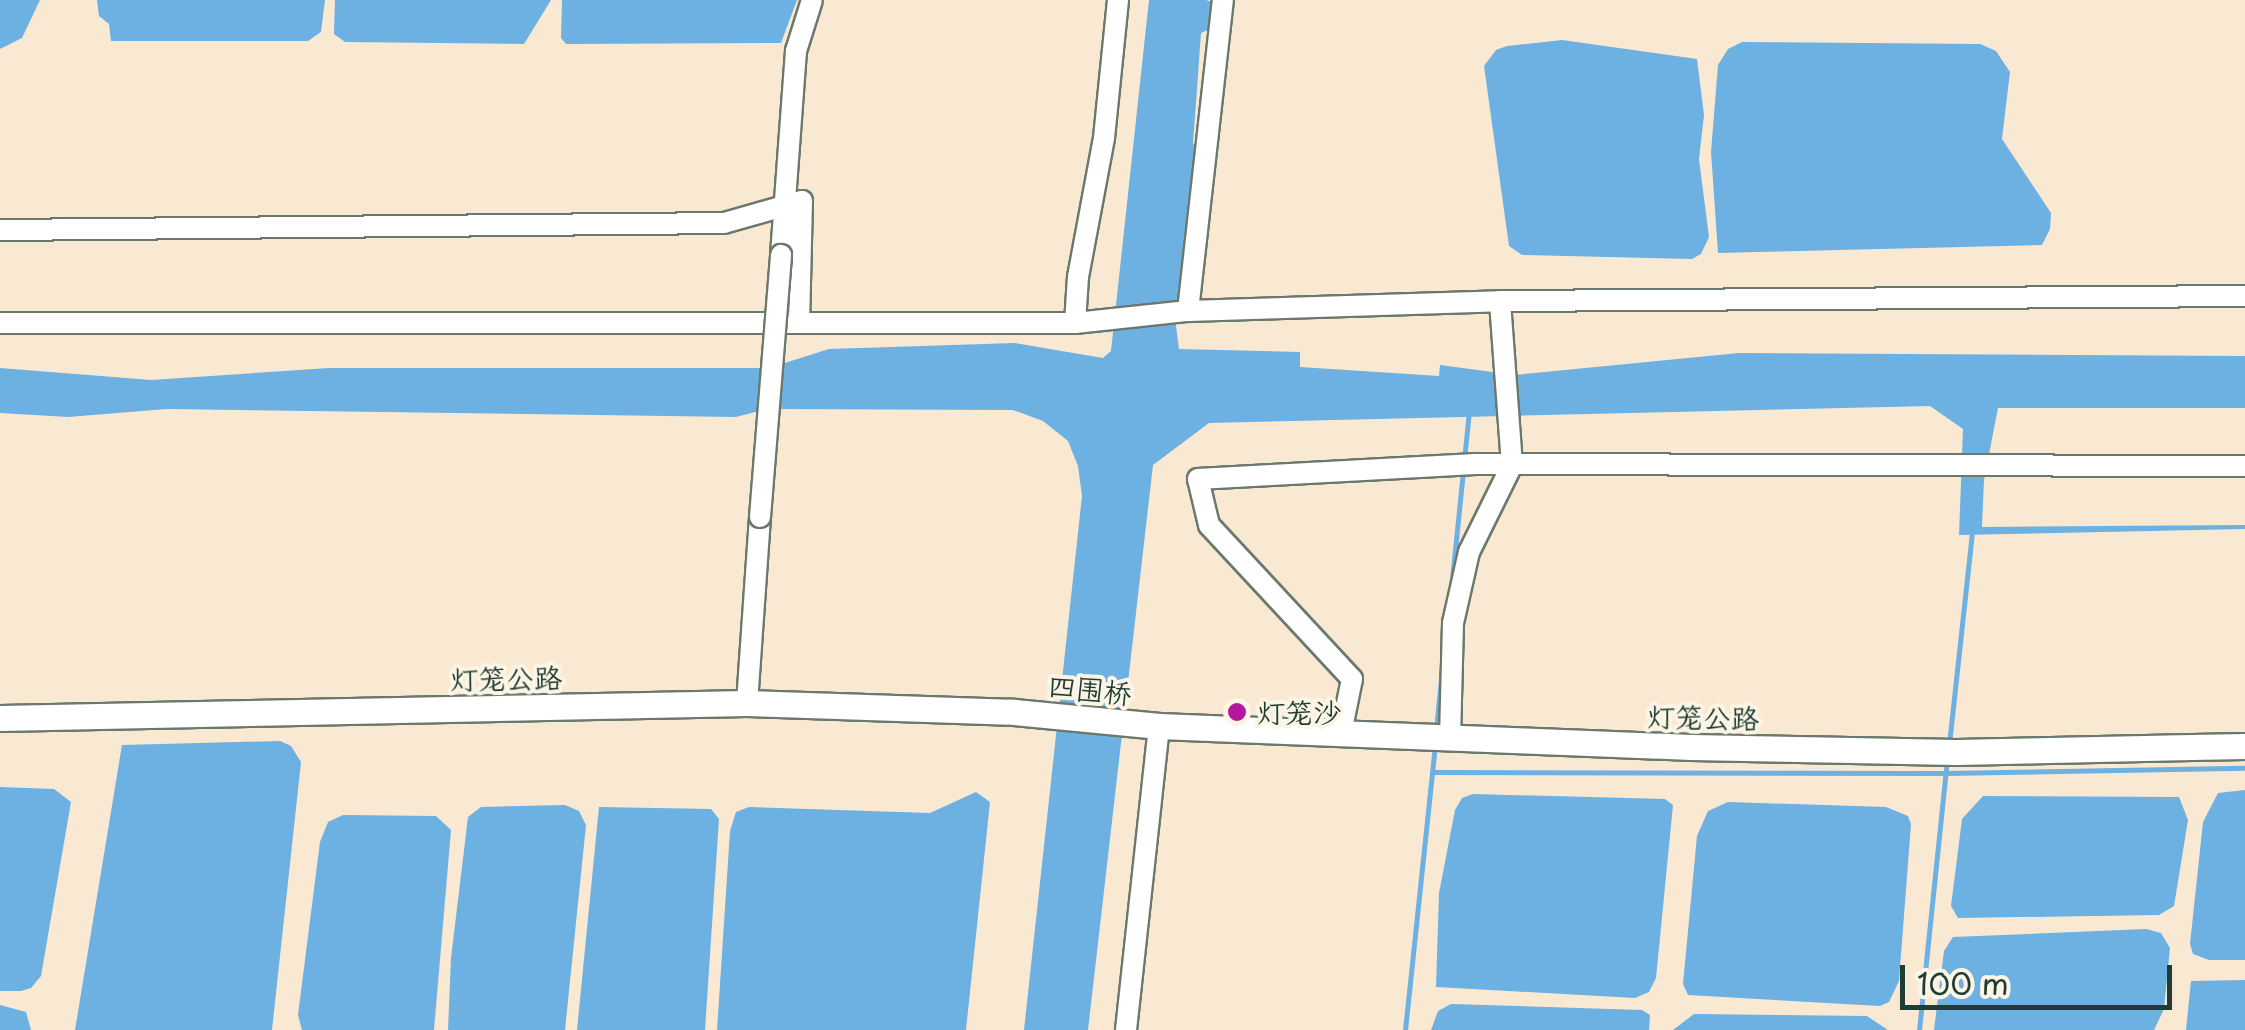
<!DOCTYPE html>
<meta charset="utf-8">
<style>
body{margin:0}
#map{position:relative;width:2245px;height:1030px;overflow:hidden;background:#f9e9d3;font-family:"Playpen Sans","LXGW WenKai TC",sans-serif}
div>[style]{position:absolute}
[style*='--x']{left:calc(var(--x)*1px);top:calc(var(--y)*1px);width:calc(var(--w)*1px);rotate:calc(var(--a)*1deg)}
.water>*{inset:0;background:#6db0e2}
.stream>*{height:5px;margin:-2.5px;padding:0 2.5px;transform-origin:2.5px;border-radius:2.5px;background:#6db0e2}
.roads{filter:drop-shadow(2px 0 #6b796c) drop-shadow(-2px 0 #6b796c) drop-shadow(0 2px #6b796c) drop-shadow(0 -2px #6b796c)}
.minor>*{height:20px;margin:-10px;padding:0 10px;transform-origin:10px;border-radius:10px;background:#fff}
.tertiary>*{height:25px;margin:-12.5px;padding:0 12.5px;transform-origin:12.5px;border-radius:12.5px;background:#fff}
.bridges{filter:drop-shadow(2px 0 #6b796c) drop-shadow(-2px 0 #6b796c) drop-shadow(0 2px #6b796c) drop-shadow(0 -2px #6b796c)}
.minor-bridge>*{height:20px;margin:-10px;padding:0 10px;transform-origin:10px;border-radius:10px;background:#fff}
.dots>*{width:28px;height:28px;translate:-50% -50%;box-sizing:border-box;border:5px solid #fcf5e5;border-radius:50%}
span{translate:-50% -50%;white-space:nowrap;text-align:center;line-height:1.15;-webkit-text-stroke:8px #fcf5e5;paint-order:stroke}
.street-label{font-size:28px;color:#1f3d34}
.poi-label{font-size:28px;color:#1f3d34}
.left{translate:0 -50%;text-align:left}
.scale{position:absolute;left:1900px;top:965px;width:272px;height:45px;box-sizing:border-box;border:5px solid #1f3d34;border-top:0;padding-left:12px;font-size:30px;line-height:35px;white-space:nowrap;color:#1f3d34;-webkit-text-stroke:8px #fcf5e5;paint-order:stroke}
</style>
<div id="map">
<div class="water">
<div style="clip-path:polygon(0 0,40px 0,22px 38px,0 49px)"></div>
<div style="clip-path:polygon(97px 0,325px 0,321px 32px,308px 41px,111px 41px,109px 24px,99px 16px)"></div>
<div style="clip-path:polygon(335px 0,551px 0,524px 44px,345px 42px,334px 34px)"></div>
<div style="clip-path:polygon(562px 0,797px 0,781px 43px,566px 44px,561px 38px)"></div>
<div style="clip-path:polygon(1149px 0,1206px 0,1225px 6px,1218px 26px,1201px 33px,1193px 144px,1201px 150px,1175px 318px,1179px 349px,1300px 352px,1300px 367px,1439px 376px,1440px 365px,1515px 375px,1739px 353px,2245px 356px,2245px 408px,1998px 408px,1984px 480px,1982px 527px,2245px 525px,2245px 529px,1959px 535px,1963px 429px,1930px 406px,1209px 423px,1153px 465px,1088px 1030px,1024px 1030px,1082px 496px,1078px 466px,1068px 441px,1043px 421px,1013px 410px,767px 409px,736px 417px,167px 409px,68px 417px,0 413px,0 368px,151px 380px,329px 368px,769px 368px,829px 349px,1015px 343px,1103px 358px,1111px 351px)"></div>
<div style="clip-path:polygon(1562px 40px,1697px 59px,1704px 115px,1699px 159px,1709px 237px,1701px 254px,1692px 259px,1522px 255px,1509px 246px,1484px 66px,1496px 50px,1507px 46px)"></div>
<div style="clip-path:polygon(1742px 42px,1980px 44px,1996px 51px,2010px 72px,2002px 139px,2051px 213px,2050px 229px,2042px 245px,1718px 253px,1711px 152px,1718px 65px,1728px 49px)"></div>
<div style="clip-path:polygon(280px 741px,291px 746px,301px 762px,272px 1030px,75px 1030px,122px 745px)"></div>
<div style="clip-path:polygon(0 787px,54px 789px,71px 802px,41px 976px,31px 988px,21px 991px,0 991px)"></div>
<div style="clip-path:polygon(2245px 790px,2245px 960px,2209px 960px,2193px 954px,2190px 944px,2203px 822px,2218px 793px)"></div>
<div style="clip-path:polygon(976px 792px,990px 802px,966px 1030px,717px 1030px,730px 831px,736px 812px,749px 807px,930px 813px)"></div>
<div style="clip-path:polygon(1473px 794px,1665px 799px,1673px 805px,1656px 978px,1649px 992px,1635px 998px,1436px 987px,1439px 893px,1455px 810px,1462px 798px)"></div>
<div style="clip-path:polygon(1983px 796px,2179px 797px,2188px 820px,2174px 906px,2159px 915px,1958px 918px,1951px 906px,1962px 819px)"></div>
<div style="clip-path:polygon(1728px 802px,1886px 807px,1908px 816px,1911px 824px,1899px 981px,1889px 1002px,1880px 1006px,1688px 995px,1683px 984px,1697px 836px,1708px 811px)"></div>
<div style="clip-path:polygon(565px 805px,579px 811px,586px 825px,565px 1030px,448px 1030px,451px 958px,468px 817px,481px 807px)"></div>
<div style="clip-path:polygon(599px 807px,711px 809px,719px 819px,705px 1030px,577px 1030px)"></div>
<div style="clip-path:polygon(343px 815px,436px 816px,451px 830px,434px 1030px,302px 1030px,298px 1015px,320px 842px,328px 822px)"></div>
<div style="clip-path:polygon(2146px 929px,2161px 933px,2170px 948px,2164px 1009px,2154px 1030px,1934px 1030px,1944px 951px,1953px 937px)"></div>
<div style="clip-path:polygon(2245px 980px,2245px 1030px,2186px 1030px,2191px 981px)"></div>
<div style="clip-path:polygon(1451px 1004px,1642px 1010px,1650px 1015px,1649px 1030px,1431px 1030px,1438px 1011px)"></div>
<div style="clip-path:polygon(0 1005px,26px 1012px,31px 1030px,0 1030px)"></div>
<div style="clip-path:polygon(1694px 1014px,1867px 1016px,1888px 1030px,1673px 1030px)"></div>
</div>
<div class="stream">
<div style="--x:1464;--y:460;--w:49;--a:-84.2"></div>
<div style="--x:1451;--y:589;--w:119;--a:-84.2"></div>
<div style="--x:1436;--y:729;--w:59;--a:-84.2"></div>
<div style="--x:1949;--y:744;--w:214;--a:-83.8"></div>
<div style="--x:1432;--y:772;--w:514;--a:0.11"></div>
<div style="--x:1946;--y:773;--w:299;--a:-1"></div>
<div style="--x:1405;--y:1030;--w:287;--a:-84"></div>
<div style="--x:1919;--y:1030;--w:272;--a:-84.1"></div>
</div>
<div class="roads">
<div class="minor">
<div style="--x:0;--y:230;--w:724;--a:-0.55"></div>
<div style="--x:724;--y:223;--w:81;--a:-15.8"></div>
<div style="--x:802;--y:201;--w:122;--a:91.4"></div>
<div style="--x:781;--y:255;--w:205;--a:-85.8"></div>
<div style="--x:796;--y:51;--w:53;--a:-72.6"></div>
<div style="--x:1188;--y:311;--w:313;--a:-83.6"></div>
<div style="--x:0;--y:323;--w:1075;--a:0"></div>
<div style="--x:1075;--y:323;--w:114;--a:-6.1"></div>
<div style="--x:1188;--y:311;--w:312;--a:-1.8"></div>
<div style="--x:1500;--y:301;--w:745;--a:-0.38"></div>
<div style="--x:1075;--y:323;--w:46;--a:-86.3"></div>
<div style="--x:1078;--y:277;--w:141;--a:-79.4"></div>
<div style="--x:1104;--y:138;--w:139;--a:-84.2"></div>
<div style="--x:747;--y:703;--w:186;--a:-86"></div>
<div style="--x:1341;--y:733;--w:55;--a:-78.5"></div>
<div style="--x:1352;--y:679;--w:210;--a:-132.9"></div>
<div style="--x:1209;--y:525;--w:47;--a:-103.4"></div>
<div style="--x:1198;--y:479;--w:277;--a:-3.1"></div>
<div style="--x:1475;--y:464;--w:770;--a:0.15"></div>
<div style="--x:1450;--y:738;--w:115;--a:-88.5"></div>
<div style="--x:1453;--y:623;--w:73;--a:-77.3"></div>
<div style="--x:1469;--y:552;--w:97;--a:-63.7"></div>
<div style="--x:1512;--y:465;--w:164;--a:-94.2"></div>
<div style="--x:1126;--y:1030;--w:306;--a:-83.8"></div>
</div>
<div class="tertiary">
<div style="--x:0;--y:718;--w:747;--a:-1.15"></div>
<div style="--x:747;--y:703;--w:267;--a:1.9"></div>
<div style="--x:1014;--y:712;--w:146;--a:5.5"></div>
<div style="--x:1159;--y:726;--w:532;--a:2.26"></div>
<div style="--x:1691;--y:747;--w:265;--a:1.1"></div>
<div style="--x:1956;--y:752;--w:289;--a:-1.2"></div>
</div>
</div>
<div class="bridges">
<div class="minor-bridge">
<div style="--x:760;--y:517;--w:263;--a:-85.4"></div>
</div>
</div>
<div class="dots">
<div style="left:1237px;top:712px;background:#b5179e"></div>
</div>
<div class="street-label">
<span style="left:506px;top:678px;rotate:-1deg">灯笼公路</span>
<span style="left:1090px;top:689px;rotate:6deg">四围桥</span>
<span style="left:1703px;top:717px;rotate:1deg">灯笼公路</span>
</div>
<div class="poi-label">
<span class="left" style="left:1257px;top:712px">灯笼沙</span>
</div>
<div class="scale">100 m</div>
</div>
